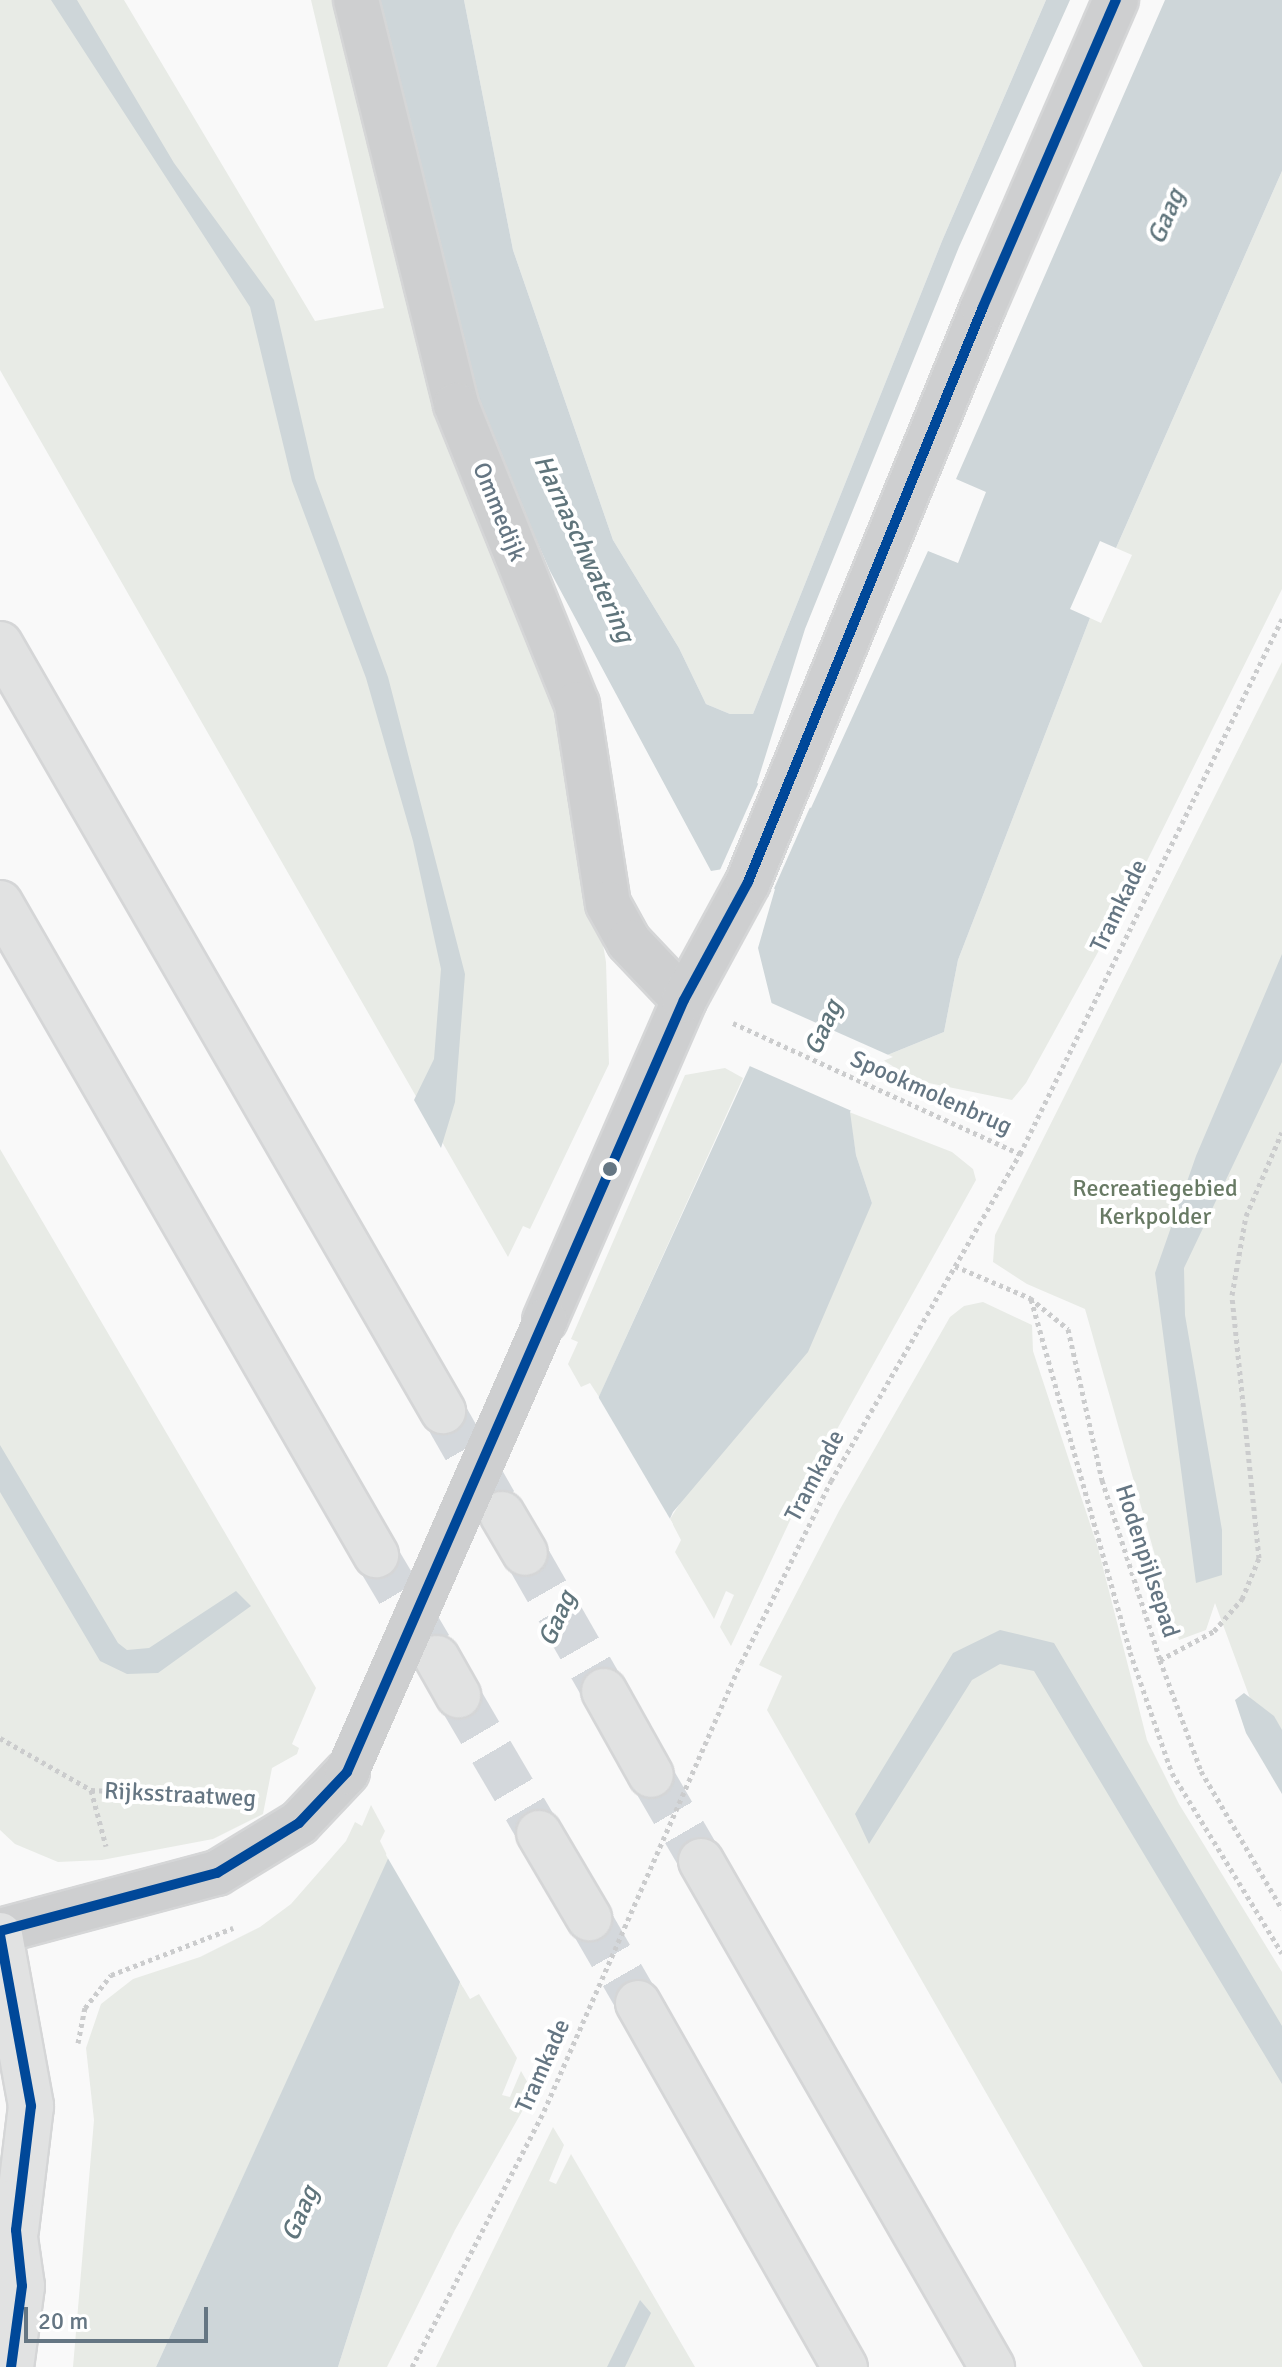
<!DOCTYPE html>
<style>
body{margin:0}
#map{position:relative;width:1282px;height:2367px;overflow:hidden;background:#f9f9f9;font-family:Signika,sans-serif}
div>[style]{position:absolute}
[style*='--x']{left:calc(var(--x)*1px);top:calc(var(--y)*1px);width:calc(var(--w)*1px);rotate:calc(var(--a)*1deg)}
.green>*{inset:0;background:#e8ebe6}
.water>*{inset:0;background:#ced6d9}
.pier>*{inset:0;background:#f9f9f9}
.motorway-tunnel>*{height:44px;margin-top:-22px;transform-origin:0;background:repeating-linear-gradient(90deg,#d4d8dc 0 44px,transparent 0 66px)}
.path>*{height:5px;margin-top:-2.5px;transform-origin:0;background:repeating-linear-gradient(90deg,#cbcccd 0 4px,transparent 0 8px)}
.roads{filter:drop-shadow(2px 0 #d5d6d7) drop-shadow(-2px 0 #d5d6d7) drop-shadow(0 2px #d5d6d7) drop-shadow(0 -2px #d5d6d7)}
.minor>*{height:44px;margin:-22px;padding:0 22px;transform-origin:22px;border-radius:22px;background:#cecfd0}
.secondary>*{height:44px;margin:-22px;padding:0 22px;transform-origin:22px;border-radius:22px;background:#e1e2e2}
.motorway>*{height:44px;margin:-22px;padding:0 22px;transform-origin:22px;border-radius:22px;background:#e1e2e2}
.path-bridge>*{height:5px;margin-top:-2.5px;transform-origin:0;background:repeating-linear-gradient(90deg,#cbcccd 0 4px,transparent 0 8px)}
.minor-bridge>*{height:44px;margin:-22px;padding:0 22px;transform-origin:22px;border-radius:22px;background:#cecfd0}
.bus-1>*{height:10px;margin:-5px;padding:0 5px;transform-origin:5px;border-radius:5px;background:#004899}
.dots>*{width:22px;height:22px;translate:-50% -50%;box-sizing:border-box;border:4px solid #fff;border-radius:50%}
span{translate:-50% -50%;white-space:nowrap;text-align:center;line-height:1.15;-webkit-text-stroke:8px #fff;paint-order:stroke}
.street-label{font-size:24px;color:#657683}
.park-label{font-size:24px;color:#687a64}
.water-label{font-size:26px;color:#60757c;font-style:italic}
.scale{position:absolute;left:24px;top:2307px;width:184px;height:36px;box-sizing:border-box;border:4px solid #657683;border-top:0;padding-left:10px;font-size:24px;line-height:28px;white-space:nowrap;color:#657683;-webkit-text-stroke:6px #fff;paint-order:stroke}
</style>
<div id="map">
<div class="green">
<div style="clip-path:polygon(0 0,124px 0,315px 321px,384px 308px,311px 0,346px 0,562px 709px,606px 962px,609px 1064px,530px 1229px,523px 1226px,508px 1257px,0 370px)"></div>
<div style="clip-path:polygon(464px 0,1046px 0,942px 241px,753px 714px,730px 714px,706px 704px,679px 648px,613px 540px,513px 250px)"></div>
<div style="clip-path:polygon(1282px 171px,1282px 589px,1136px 883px,1026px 1083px,1012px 1100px,914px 1080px,880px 1058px,944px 1032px,958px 960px,1090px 618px,1101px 623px,1132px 555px,1116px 548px)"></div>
<div style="clip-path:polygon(1282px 662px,1282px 1754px,1251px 1701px,1215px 1603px,1206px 1630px,1179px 1640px,1085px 1309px,1027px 1284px,993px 1262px,995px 1235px)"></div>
<div style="clip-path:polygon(725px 1068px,743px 1078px,599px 1397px,590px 1383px,581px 1387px,568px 1364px,578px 1342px,571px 1339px,685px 1075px)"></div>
<div style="clip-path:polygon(849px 1112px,952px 1152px,973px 1169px,976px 1180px,811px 1476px,731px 1646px,720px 1627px,734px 1595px,726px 1591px,714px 1619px,675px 1552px,681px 1540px,670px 1519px,872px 1203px,856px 1155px)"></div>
<div style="clip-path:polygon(0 1149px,316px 1688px,292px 1744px,299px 1748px,297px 1754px,272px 1768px,263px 1814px,213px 1839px,102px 1860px,58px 1862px,15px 1844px,0 1830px)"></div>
<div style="clip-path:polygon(983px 1302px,1032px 1325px,1033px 1351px,1098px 1548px,1147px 1740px,1179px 1804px,1282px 1972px,1282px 2367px,1143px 2367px,767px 1710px,782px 1676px,759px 1665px,839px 1511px,950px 1317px,964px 1306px)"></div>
<div style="clip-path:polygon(371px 1805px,385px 1831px,380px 1841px,389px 1859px,156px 2367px,73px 2367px,94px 2120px,86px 2048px,101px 2004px,133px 1979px,200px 1957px,260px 1927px,291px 1904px,346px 1841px,355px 1822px,362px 1826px)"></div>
<div style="clip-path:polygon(460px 1982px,470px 1999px,479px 1994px,517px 2058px,502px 2095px,510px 2097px,521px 2071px,533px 2092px,455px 2230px,387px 2367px,338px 2367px)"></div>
<div style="clip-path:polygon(553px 2127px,564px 2145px,549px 2181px,556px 2184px,571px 2154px,695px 2367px,436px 2367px)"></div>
</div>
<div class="water">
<div style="clip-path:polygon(51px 0,77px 0,174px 163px,274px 300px,315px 478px,388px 677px,465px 974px,455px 1102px,441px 1148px,414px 1100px,434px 1059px,441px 969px,413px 841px,366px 678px,292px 481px,250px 307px)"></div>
<div style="clip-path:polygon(380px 0,464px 0,513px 250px,613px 540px,679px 648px,706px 704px,730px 714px,753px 714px,942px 241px,1046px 0,1070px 0,959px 247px,805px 629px,757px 783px,811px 808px,928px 551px,958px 563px,986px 492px,956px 479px,1165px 0,1282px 0,1282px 171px,1116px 548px,1100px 541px,1070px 609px,1090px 618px,958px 960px,944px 1032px,880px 1058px,850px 1112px,856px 1155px,872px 1203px,808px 1352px,673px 1512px,460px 1982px,338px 2367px,156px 2367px,774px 1013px,758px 948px,775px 889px,723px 869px,711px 871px,550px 571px,475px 400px)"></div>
<div style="clip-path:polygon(1282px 954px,1282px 1062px,1184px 1268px,1185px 1315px,1222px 1530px,1222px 1575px,1196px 1583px,1155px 1273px,1196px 1156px)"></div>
<div style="clip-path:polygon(0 1445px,118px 1643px,127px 1650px,149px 1648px,236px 1591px,251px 1606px,158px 1673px,127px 1674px,100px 1661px,0 1492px)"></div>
<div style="clip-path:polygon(1000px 1630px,1054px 1643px,1282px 2026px,1282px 2084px,1034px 1671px,1000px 1664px,972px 1680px,869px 1844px,855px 1814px,953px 1653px)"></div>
<div style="clip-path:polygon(1244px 1693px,1274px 1716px,1282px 1730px,1282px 1794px,1246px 1733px,1235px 1700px)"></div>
<div style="clip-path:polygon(640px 2300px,651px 2313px,625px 2367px,607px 2367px)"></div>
</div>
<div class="pier">
<div style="clip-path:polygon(759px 782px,811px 805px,772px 893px,720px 870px)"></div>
<div style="clip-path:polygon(767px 1001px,893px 1057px,883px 1061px,854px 1112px,745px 1064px,770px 1012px)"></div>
<div style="clip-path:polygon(596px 1393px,673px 1524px,463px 1987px,386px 1855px)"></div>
</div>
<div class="motorway-tunnel">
<div style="--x:443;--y:1411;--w:105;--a:60.3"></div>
<div style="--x:525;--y:1553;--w:159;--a:60.2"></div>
<div style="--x:376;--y:1555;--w:106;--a:59.3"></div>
<div style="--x:458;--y:1695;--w:160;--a:59.6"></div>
<div style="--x:651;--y:1775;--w:99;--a:59.8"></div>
<div style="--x:589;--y:1918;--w:98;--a:60"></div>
</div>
<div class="path">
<div style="--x:733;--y:1023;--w:315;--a:24.5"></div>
<div style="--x:955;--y:1266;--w:82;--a:23.1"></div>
<div style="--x:1030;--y:1298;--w:49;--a:39.2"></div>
<div style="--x:1068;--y:1329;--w:155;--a:77.3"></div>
<div style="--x:1102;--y:1480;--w:189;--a:72.1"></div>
<div style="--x:1160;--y:1660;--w:118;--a:69.7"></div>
<div style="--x:1201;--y:1771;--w:160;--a:59.6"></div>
<div style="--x:1031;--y:1299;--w:367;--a:74.3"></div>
<div style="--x:1130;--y:1652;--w:128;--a:70.9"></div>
<div style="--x:1172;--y:1773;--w:211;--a:58.6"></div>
<div style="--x:1160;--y:1660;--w:61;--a:-28.2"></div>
<div style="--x:1214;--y:1631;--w:43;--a:-48.8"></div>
<div style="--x:1242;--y:1599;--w:44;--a:-67.5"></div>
<div style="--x:1259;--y:1558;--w:264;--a:-95.9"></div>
<div style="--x:1232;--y:1295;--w:80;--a:-80"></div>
<div style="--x:1246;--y:1216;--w:91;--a:-66.8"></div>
<div style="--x:741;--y:1663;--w:203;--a:-63.7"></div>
<div style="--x:831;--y:1481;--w:378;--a:-60"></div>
<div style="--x:1020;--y:1154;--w:596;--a:-63.91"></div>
<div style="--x:0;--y:1738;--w:105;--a:29.7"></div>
<div style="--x:91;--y:1790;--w:141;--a:2.8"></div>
<div style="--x:91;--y:1790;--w:58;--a:75"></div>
<div style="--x:78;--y:2043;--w:36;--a:-79"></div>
<div style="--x:85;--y:2008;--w:42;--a:-51.8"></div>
<div style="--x:111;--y:1975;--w:131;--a:-21.1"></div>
<div style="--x:412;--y:2367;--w:288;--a:-62.7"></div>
</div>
<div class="roads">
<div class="minor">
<div style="--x:356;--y:0;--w:417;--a:76.1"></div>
<div style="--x:456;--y:405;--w:323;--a:68"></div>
<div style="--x:577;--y:704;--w:202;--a:81.2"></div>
<div style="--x:608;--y:904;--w:43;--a:61.1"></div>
<div style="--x:629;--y:942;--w:80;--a:46.5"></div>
<div style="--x:545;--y:1320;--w:349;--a:-66.5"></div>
<div style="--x:684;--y:1000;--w:134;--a:-61.5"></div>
<div style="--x:748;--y:882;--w:621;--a:-67.77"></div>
<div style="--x:983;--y:307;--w:335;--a:-66.6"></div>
<div style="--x:0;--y:1931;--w:225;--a:-15"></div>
<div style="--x:217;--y:1873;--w:96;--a:-31.4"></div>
<div style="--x:299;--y:1823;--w:70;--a:-46.7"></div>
</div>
<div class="secondary">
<div style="--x:0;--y:1935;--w:174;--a:79.7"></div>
<div style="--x:31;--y:2106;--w:125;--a:96.9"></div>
<div style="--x:10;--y:2203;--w:84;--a:81.8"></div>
<div style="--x:22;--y:2286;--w:82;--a:97.7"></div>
</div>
<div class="motorway">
<div style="--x:0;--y:644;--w:886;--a:59.99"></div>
<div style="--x:0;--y:903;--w:753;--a:60.03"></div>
<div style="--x:502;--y:1514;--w:45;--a:59.5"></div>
<div style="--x:437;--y:1658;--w:43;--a:60.4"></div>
<div style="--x:604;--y:1691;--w:96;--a:60.8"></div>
<div style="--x:539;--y:1833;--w:99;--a:59.5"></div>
<div style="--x:701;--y:1861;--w:584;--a:60.1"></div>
<div style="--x:638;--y:2003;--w:419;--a:60.4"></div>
</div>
</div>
<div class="path-bridge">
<div style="--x:544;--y:2111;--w:489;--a:-66.3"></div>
</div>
<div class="minor-bridge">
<div style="--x:347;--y:1772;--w:493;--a:-66.3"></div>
</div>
<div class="bus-1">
<div style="--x:0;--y:1931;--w:225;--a:-15"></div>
<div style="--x:217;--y:1873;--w:96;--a:-31.4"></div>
<div style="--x:299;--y:1823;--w:70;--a:-46.7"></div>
<div style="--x:347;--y:1772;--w:842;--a:-66.42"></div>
<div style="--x:684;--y:1000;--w:134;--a:-61.5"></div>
<div style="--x:748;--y:882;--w:621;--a:-67.77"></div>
<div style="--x:983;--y:307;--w:335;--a:-66.6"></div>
<div style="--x:0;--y:1935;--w:174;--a:79.7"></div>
<div style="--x:31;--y:2106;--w:125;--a:96.9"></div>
<div style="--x:16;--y:2230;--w:56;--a:83.9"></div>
<div style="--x:22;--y:2286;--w:82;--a:97.7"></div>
</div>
<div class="dots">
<div style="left:610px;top:1169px;background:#657683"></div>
</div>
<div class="street-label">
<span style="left:499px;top:512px;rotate:68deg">Ommedijk</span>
<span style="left:1119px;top:906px;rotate:-64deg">Tramkade</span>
<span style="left:931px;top:1093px;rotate:24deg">Spookmolenbrug</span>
<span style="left:815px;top:1476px;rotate:-62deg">Tramkade</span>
<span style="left:1147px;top:1561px;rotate:72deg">Hodenpijlsepad</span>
<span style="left:180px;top:1795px;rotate:3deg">Rijksstraatweg</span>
<span style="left:543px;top:2066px;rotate:-66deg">Tramkade</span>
</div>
<div class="park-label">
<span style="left:1155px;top:1203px">Recreatiegebied<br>Kerkpolder</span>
</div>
<div class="water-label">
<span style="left:1167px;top:217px;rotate:-67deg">Gaag</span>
<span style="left:583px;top:549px;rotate:65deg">Harnaschwatering</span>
<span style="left:824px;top:1028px;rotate:-66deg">Gaag</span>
<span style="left:558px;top:1619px;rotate:-66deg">Gaag</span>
<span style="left:301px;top:2214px;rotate:-67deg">Gaag</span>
</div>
<div class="scale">20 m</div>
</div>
